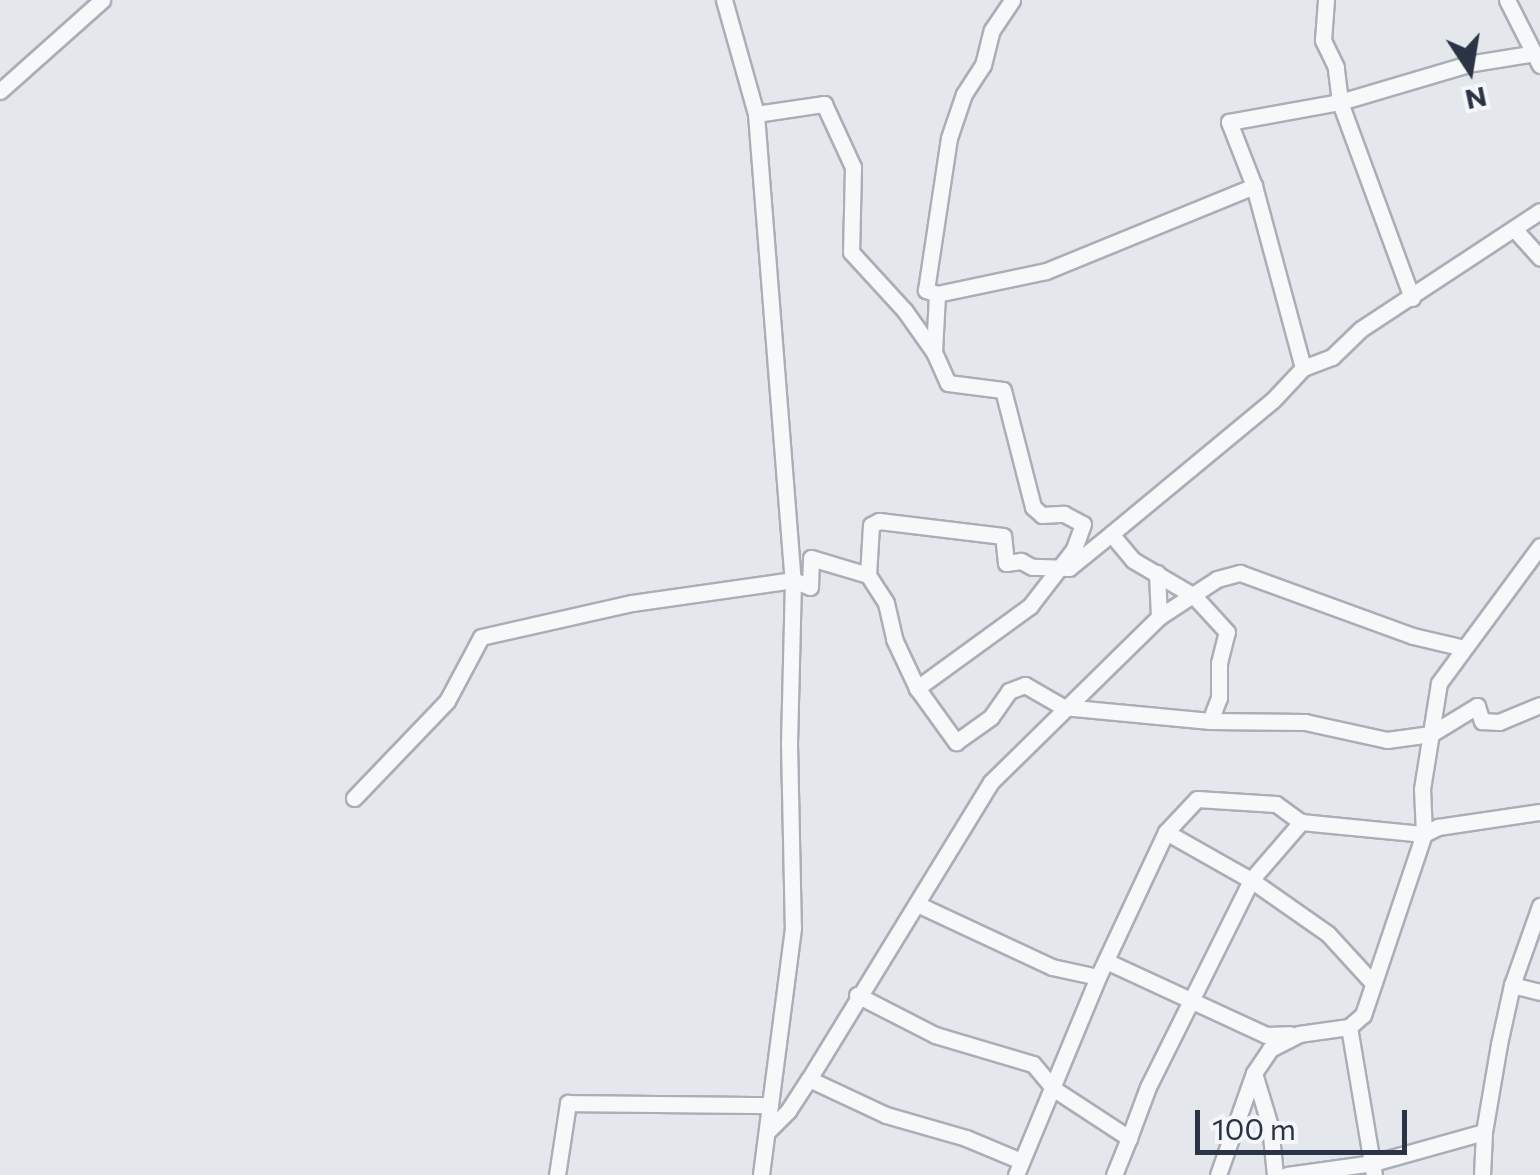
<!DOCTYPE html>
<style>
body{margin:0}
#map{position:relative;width:1540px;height:1175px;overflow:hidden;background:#e4e7ec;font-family:Commissioner,sans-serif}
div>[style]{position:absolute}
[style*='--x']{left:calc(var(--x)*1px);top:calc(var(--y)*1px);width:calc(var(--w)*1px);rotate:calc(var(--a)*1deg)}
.roads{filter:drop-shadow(2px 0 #a9aeb7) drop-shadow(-2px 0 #a9aeb7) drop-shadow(0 2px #a9aeb7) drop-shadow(0 -2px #a9aeb7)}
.minor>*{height:15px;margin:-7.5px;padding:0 7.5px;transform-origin:7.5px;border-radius:7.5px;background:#f7f8fa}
span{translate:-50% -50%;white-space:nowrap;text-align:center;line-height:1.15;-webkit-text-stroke:9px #f4f6f9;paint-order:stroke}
.north{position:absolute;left:1420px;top:20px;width:100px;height:100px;-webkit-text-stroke:8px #f4f6f9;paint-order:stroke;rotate:168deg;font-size:28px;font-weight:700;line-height:40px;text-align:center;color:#2b3445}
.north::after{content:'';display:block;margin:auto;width:35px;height:45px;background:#2b3445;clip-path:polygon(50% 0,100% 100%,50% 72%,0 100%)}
.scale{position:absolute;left:1195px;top:1110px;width:212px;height:45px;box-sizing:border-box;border:5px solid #2b3445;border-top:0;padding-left:12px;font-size:30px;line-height:35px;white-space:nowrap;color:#2b3445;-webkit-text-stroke:8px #f4f6f9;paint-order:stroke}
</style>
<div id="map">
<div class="roads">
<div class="minor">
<div style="--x:724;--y:0;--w:118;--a:74.3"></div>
<div style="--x:756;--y:114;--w:467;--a:85.5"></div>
<div style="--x:793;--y:580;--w:163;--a:91.4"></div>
<div style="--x:789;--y:743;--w:185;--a:88.8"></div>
<div style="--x:793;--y:928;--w:249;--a:97.4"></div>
<div style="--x:1507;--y:0;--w:73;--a:63.1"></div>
<div style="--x:0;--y:91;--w:137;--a:-41.7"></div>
<div style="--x:756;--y:114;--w:69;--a:-8.4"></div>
<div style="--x:824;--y:104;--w:69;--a:65.3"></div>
<div style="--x:853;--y:167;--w:85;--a:91.3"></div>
<div style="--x:851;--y:252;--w:80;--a:47.5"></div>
<div style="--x:905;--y:311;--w:50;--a:54.7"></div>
<div style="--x:934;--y:352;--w:34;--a:66"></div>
<div style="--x:948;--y:383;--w:55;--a:7.3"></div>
<div style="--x:1003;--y:390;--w:121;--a:75.6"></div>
<div style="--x:1033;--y:507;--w:12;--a:42"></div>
<div style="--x:1042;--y:515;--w:22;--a:-3"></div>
<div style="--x:1064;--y:514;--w:21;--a:28"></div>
<div style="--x:1083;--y:524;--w:27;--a:110"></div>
<div style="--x:1074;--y:549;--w:72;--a:127.7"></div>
<div style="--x:1030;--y:606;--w:140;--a:144"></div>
<div style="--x:1254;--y:186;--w:188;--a:74.9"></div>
<div style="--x:1516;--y:231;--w:36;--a:48"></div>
<div style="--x:937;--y:294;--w:12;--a:-160"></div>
<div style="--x:926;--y:290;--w:154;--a:-81.4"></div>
<div style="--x:949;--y:138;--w:46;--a:-71.2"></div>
<div style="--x:964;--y:94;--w:35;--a:-57"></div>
<div style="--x:983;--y:65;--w:36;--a:-76"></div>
<div style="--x:992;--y:30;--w:36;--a:-56"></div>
<div style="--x:1412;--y:298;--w:209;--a:-110.2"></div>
<div style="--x:1340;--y:102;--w:134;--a:-16.5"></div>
<div style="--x:1468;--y:64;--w:68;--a:-9.3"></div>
<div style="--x:934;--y:352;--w:58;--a:-87"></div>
<div style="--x:937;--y:294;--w:111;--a:-11.9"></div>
<div style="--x:1046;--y:271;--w:225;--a:-22.2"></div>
<div style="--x:1254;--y:186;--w:69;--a:-111.3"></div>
<div style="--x:1229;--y:122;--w:113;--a:-10.2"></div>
<div style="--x:1340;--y:102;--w:35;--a:-97"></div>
<div style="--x:1336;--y:67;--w:30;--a:-116"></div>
<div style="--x:1323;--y:40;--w:40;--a:-85.7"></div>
<div style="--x:1111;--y:534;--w:210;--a:-39.6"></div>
<div style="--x:1273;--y:400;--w:44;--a:-46.8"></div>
<div style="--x:1303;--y:368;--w:31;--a:-21"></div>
<div style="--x:1332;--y:357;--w:40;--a:-44"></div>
<div style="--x:1361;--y:329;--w:214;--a:-33.4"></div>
<div style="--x:1157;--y:573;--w:44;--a:87.4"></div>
<div style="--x:1210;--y:721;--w:25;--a:-69"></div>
<div style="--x:1219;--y:698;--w:35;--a:-90"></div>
<div style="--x:1219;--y:663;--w:32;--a:-76"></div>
<div style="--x:1227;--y:632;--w:49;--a:-132.5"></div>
<div style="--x:1194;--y:596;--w:71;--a:-149.5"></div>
<div style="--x:1133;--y:560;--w:34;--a:-130"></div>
<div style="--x:1111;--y:534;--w:54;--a:141"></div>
<div style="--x:1069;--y:568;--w:37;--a:-178"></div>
<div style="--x:1032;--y:567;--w:13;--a:-151"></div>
<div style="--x:1021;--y:561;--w:15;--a:172"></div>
<div style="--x:1006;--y:563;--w:27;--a:-96"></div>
<div style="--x:1003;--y:536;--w:125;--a:-173.1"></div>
<div style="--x:879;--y:521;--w:9;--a:153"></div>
<div style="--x:871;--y:525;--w:50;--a:93.4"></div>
<div style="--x:868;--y:575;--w:33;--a:57"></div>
<div style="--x:886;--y:603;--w:37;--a:77"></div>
<div style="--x:894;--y:639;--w:54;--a:64.9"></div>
<div style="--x:917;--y:688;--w:67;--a:54.2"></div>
<div style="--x:956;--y:742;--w:43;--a:-35.5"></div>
<div style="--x:991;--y:717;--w:32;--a:-55"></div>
<div style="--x:1009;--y:691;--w:17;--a:-21"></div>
<div style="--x:1025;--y:685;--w:44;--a:30.1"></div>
<div style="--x:1063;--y:707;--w:148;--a:5.4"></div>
<div style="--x:1210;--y:721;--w:95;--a:0.6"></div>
<div style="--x:1305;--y:722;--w:84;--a:12.4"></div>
<div style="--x:1387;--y:740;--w:44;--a:-7.8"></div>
<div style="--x:1431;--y:734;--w:54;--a:-31.3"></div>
<div style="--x:1477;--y:706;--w:16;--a:72"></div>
<div style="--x:1482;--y:721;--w:17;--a:3"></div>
<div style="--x:1499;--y:722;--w:44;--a:-22.5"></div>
<div style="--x:354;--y:798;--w:134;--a:-46.2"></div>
<div style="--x:447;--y:701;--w:72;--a:-62"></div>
<div style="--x:481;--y:637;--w:155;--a:-12.7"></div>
<div style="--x:632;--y:603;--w:163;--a:-8.1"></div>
<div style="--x:793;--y:580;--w:18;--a:22"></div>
<div style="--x:810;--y:587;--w:29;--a:-88"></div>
<div style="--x:811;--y:558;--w:59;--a:16.6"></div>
<div style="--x:1166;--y:832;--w:45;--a:-46.8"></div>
<div style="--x:1197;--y:799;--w:79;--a:3.6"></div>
<div style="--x:1276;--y:804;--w:31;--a:36"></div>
<div style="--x:1301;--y:822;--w:124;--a:5.6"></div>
<div style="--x:1424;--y:834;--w:16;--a:-27"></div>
<div style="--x:1438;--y:827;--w:103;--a:-8.4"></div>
<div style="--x:917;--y:904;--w:149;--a:25"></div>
<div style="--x:1052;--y:967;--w:47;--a:12.3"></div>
<div style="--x:1098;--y:977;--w:160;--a:-64.9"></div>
<div style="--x:1166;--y:832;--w:98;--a:29.5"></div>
<div style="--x:1251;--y:880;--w:94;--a:35"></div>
<div style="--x:1328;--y:934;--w:65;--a:47.5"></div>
<div style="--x:1106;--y:961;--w:176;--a:24.8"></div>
<div style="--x:1266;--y:1035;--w:24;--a:-2"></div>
<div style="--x:1512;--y:985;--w:29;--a:14"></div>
<div style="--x:857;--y:995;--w:88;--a:27.1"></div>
<div style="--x:935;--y:1035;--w:102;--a:16.5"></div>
<div style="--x:1033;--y:1064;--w:33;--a:50"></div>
<div style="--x:1054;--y:1089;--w:90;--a:33.2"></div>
<div style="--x:1129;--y:1138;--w:40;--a:112"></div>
<div style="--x:809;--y:1079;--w:85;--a:25.1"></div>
<div style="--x:886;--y:1115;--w:83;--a:16"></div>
<div style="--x:966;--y:1138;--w:60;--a:22.7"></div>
<div style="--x:768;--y:1131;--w:28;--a:-45"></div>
<div style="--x:788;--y:1111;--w:38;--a:-57"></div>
<div style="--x:809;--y:1079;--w:348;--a:-58.5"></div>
<div style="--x:991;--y:782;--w:235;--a:-44.5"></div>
<div style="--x:1159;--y:617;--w:69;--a:-33.2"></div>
<div style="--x:1217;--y:579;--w:24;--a:-15"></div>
<div style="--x:1240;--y:573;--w:184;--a:20"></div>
<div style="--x:1413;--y:636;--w:52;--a:13.2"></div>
<div style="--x:1129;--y:1138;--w:54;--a:-69.6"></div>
<div style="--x:1148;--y:1087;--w:231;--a:-63.5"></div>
<div style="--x:1251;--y:880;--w:77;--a:-49.2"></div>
<div style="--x:557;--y:1175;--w:73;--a:-81.3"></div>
<div style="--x:568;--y:1103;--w:201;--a:0.6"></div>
<div style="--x:1016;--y:1175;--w:214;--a:-67.5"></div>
<div style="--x:1218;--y:1175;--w:108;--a:-70.6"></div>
<div style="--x:1275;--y:1175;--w:49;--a:-95.8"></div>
<div style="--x:1270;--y:1126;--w:55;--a:-106.8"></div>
<div style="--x:1254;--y:1073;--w:29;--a:-56"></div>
<div style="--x:1270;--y:1049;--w:33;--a:-27"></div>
<div style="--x:1299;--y:1034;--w:50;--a:-8"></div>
<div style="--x:1287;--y:1175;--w:87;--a:-7.9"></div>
<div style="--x:1373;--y:1163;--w:115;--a:-15.6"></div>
<div style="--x:1374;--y:1175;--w:150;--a:-99.6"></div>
<div style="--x:1349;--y:1027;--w:18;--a:-41"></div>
<div style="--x:1363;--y:1015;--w:191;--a:-71.4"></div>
<div style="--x:1424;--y:834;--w:45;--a:-92.5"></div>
<div style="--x:1422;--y:789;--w:107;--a:-80.9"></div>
<div style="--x:1439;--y:683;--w:170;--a:-53.6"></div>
<div style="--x:1482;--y:1175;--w:43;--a:-87.3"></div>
<div style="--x:1484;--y:1132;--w:89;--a:-80.3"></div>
<div style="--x:1499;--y:1044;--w:60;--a:-77.6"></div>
<div style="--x:1512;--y:985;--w:84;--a:-70.5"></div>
</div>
</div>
<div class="north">N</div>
<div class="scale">100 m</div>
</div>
